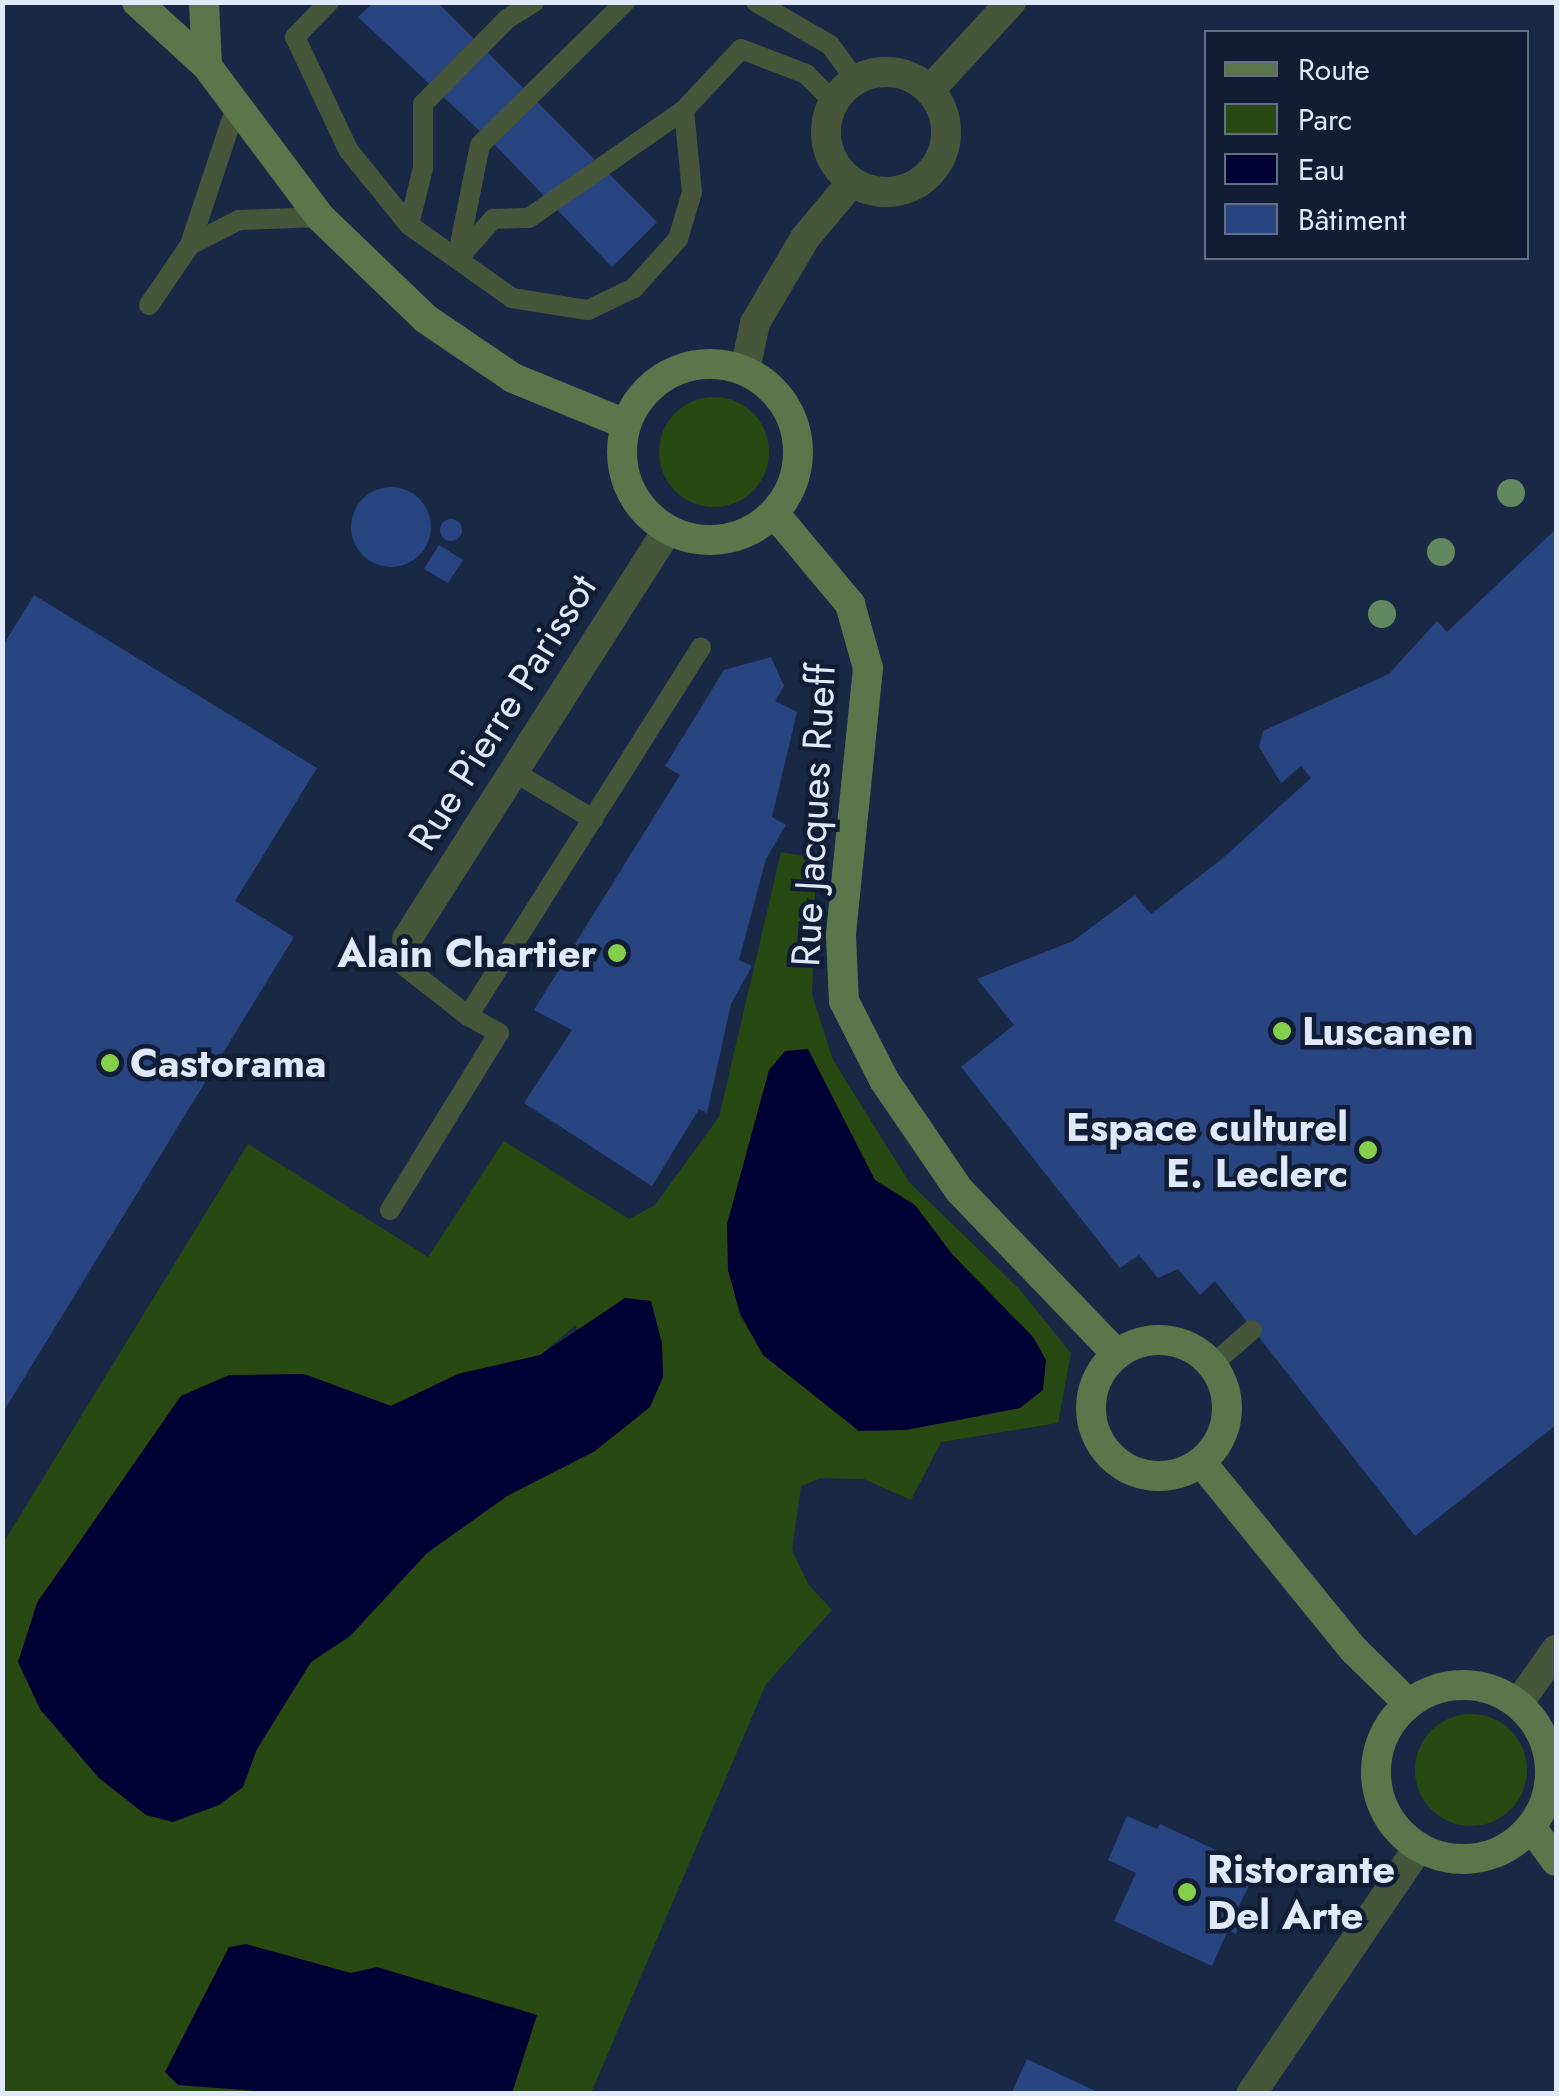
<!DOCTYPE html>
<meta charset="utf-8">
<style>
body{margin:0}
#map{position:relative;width:1559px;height:2096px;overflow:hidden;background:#111d35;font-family:Jost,sans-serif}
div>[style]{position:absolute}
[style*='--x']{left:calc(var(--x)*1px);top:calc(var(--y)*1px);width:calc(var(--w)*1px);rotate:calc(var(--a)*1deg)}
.built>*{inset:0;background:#192845}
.green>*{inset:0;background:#294912}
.round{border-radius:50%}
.water>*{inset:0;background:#000035}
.building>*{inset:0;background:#284582}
.lane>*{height:20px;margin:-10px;padding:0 10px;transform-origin:10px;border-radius:10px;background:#45563b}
.street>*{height:30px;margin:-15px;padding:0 15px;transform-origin:15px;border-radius:15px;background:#45563b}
.street>.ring{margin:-15px;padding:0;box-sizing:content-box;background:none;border:30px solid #45563b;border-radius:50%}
.secondary>*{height:30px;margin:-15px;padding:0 15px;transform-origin:15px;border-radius:15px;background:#5b764a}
.secondary>.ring{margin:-15px;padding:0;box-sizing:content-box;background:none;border:30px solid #5b764a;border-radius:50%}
.trees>*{width:28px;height:28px;margin:-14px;border-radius:50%;background:#62885f}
.dots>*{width:28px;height:28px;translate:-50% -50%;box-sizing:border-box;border:5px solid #111d35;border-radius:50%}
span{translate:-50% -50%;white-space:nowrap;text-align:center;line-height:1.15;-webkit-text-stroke:9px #111d35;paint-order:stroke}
.street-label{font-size:40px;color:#e0e9fa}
.poi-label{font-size:40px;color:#e0e9fa;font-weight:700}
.right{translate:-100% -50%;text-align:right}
.left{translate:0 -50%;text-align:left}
.frame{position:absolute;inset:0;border:5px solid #e0e9fa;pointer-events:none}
.legend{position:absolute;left:1204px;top:30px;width:325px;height:230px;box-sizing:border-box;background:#111d35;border:2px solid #646f84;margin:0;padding:12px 18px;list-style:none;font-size:30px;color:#e0e9fa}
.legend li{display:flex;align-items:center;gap:20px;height:50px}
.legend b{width:50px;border:2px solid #646f84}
</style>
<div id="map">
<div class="built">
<div style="clip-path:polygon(evenodd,3px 3px,1556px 3px,1556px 2093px,3px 2093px,3px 3px,1206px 32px,1526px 32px,1526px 258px,1206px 258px,1206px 32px)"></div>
</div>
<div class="green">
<div class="round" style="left:659px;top:397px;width:110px;height:110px"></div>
<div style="clip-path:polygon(evenodd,781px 852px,816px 858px,812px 995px,833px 1060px,909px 1182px,1020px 1290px,1071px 1353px,1058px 1423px,941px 1442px,911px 1500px,864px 1479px,821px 1478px,801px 1486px,792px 1550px,808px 1584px,832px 1610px,766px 1684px,591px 2093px,3px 2093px,2px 1545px,248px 1144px,428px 1257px,504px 1141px,629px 1219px,655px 1205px,719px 1117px,781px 852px,576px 1325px,595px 1451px,507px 1496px,427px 1553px,350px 1636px,311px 1662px,257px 1749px,147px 1815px,99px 1778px,40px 1709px,37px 1603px,181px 1396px,304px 1374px,391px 1406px,458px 1374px,540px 1355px,576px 1325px)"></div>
<div class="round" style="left:1415px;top:1714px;width:112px;height:112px"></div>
</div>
<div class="water">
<div style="clip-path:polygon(808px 1049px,875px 1180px,915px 1205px,952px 1254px,1033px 1337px,1046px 1360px,1043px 1390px,1020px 1408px,906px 1430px,859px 1431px,763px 1355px,740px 1314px,728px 1270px,727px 1224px,769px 1070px,785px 1051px)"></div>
<div style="clip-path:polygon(625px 1298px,651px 1301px,662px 1343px,663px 1377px,650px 1407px,595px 1451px,507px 1496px,427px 1553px,350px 1636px,311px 1662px,257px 1749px,243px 1787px,219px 1805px,173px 1822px,146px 1815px,99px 1778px,40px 1709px,18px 1662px,37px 1603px,181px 1396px,229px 1375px,304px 1374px,391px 1406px,458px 1374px,540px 1355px)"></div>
<div style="clip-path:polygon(246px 1944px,351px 1973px,377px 1967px,537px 2015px,512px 2093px,294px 2094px,178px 2085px,165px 2072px,229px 1947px)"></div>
</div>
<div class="building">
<div style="clip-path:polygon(374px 2px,437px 2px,657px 222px,612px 267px,500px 150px,358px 17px)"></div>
<div class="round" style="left:351px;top:487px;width:80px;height:80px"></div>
<div class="round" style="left:440px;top:519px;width:22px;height:22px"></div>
<div style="clip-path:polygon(1556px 529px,1556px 1425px,1415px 1536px,1215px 1281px,1200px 1295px,1178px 1269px,1158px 1278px,1139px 1255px,1120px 1268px,961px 1067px,1014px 1025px,977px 979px,1073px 941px,1135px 895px,1151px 914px,1223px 858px,1311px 778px,1301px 766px,1281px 783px,1259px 747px,1263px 731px,1389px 674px,1437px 621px,1447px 632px)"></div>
<div style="clip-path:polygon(439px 545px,463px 560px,448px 583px,424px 569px)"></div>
<div style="clip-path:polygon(34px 595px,317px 768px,235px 901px,294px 937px,2px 1414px,2px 647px)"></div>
<div style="clip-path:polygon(771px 657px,784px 686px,775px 701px,797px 712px,772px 817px,786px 825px,766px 859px,739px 960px,752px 966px,731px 1004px,707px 1113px,699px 1109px,652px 1186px,524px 1103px,572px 1030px,534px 1010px,680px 775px,665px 766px,724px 670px)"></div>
<div style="clip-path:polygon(1127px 1816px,1157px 1829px,1160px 1824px,1257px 1869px,1237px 1910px,1245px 1914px,1236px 1934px,1228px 1930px,1212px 1966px,1114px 1921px,1136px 1873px,1108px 1860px)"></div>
<div style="clip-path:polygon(1027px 2059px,1102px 2094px,1011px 2094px)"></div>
</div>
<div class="lane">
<div style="--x:329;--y:2;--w:49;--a:134.2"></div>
<div style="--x:295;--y:37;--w:126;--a:64.7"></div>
<div style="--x:349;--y:151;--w:95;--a:51"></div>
<div style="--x:409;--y:225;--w:126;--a:35.3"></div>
<div style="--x:512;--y:298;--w:77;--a:9"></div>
<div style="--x:588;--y:310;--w:51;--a:-25.6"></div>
<div style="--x:634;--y:288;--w:66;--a:-48.1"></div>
<div style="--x:678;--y:239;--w:49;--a:-73.4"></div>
<div style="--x:692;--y:192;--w:82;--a:-95.6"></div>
<div style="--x:684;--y:110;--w:83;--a:-46.9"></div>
<div style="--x:741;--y:49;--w:70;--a:21"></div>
<div style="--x:806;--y:74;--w:38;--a:45"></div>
<div style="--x:756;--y:2;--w:86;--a:30.2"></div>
<div style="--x:830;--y:45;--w:42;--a:53.7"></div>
<div style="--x:409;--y:225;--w:59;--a:-76.2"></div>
<div style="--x:423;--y:168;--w:64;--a:-90"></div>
<div style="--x:423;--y:104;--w:120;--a:-45.3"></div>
<div style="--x:507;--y:19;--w:32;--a:-32"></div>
<div style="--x:190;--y:245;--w:55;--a:-27"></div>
<div style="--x:239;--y:220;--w:81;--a:-2.1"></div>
<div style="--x:462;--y:254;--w:47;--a:-48.5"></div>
<div style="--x:493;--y:219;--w:36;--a:-2"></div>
<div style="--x:529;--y:218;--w:189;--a:-34.9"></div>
<div style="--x:457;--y:259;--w:116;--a:-78.6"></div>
<div style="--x:480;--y:145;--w:204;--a:-44.6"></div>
<div style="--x:149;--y:305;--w:73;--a:-55.7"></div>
<div style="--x:190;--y:245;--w:142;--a:-71.6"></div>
<div style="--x:511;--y:770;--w:96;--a:30.9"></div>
<div style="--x:407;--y:939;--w:26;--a:99"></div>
<div style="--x:403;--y:965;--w:83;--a:38.1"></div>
<div style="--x:390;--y:1210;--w:208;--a:-58.4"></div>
<div style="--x:499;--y:1033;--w:35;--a:-151"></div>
<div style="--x:468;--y:1016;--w:436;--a:-57.7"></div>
<div style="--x:1212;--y:1365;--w:53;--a:-41.2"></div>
</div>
<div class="street">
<div class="ring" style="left:826px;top:72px;width:90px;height:90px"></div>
<div style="--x:930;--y:90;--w:120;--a:-47.4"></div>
<div style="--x:745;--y:370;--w:48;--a:-78"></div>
<div style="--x:755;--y:323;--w:99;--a:-59.5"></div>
<div style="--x:805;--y:238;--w:72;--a:-50.1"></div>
<div style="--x:407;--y:939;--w:485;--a:-57.5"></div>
<div style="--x:1518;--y:1704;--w:66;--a:-54.9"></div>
<div style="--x:1251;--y:2094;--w:299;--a:-55.8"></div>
</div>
<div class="secondary">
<div style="--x:137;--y:2;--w:95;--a:42.4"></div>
<div style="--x:207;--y:66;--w:189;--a:53.2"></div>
<div style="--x:320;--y:217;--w:147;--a:43.9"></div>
<div style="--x:426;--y:319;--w:105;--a:34.1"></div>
<div style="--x:513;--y:378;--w:122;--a:22.2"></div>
<div style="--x:204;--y:2;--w:64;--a:87.3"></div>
<div class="ring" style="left:622px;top:364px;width:146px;height:146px"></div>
<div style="--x:774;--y:513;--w:119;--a:50.1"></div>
<div style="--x:850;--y:604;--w:66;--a:74.3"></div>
<div style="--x:868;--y:668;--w:269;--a:95.8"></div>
<div style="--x:841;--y:936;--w:65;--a:87.4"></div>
<div style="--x:844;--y:1001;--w:89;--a:63.1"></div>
<div style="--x:884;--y:1080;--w:133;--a:55.7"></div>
<div style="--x:959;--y:1190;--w:228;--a:46.1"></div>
<div class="ring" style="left:1091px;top:1340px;width:106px;height:106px"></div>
<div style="--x:1201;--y:1462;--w:242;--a:50.9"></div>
<div style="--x:1354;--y:1650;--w:76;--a:44.5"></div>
<div class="ring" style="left:1376px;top:1685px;width:144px;height:144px"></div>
<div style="--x:1531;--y:1827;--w:42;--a:53.7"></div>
</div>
<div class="trees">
<div style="left:1511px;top:493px"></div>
<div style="left:1441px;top:552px"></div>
<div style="left:1382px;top:614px"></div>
</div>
<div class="dots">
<div style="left:617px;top:953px;background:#84d04d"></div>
<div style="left:1282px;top:1031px;background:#84d04d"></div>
<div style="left:110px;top:1063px;background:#84d04d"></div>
<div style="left:1368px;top:1150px;background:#84d04d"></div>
<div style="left:1187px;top:1892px;background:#84d04d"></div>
</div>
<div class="street-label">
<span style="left:502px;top:712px;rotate:-58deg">Rue Pierre Parissot</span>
<span style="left:813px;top:815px;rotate:-87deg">Rue Jacques Rueff</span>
</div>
<div class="poi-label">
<span class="right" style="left:597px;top:953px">Alain Chartier</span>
<span class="left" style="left:1302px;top:1031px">Luscanen</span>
<span class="left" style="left:130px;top:1063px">Castorama</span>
<span class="right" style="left:1348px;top:1150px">Espace culturel<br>E. Leclerc</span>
<span class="left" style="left:1207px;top:1892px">Ristorante<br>Del Arte</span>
</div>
<div class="frame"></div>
<ul class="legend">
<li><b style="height:12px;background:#5b764a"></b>Route</li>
<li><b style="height:28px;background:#294912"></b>Parc</li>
<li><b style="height:28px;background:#000035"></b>Eau</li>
<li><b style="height:28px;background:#284582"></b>Bâtiment</li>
</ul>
</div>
